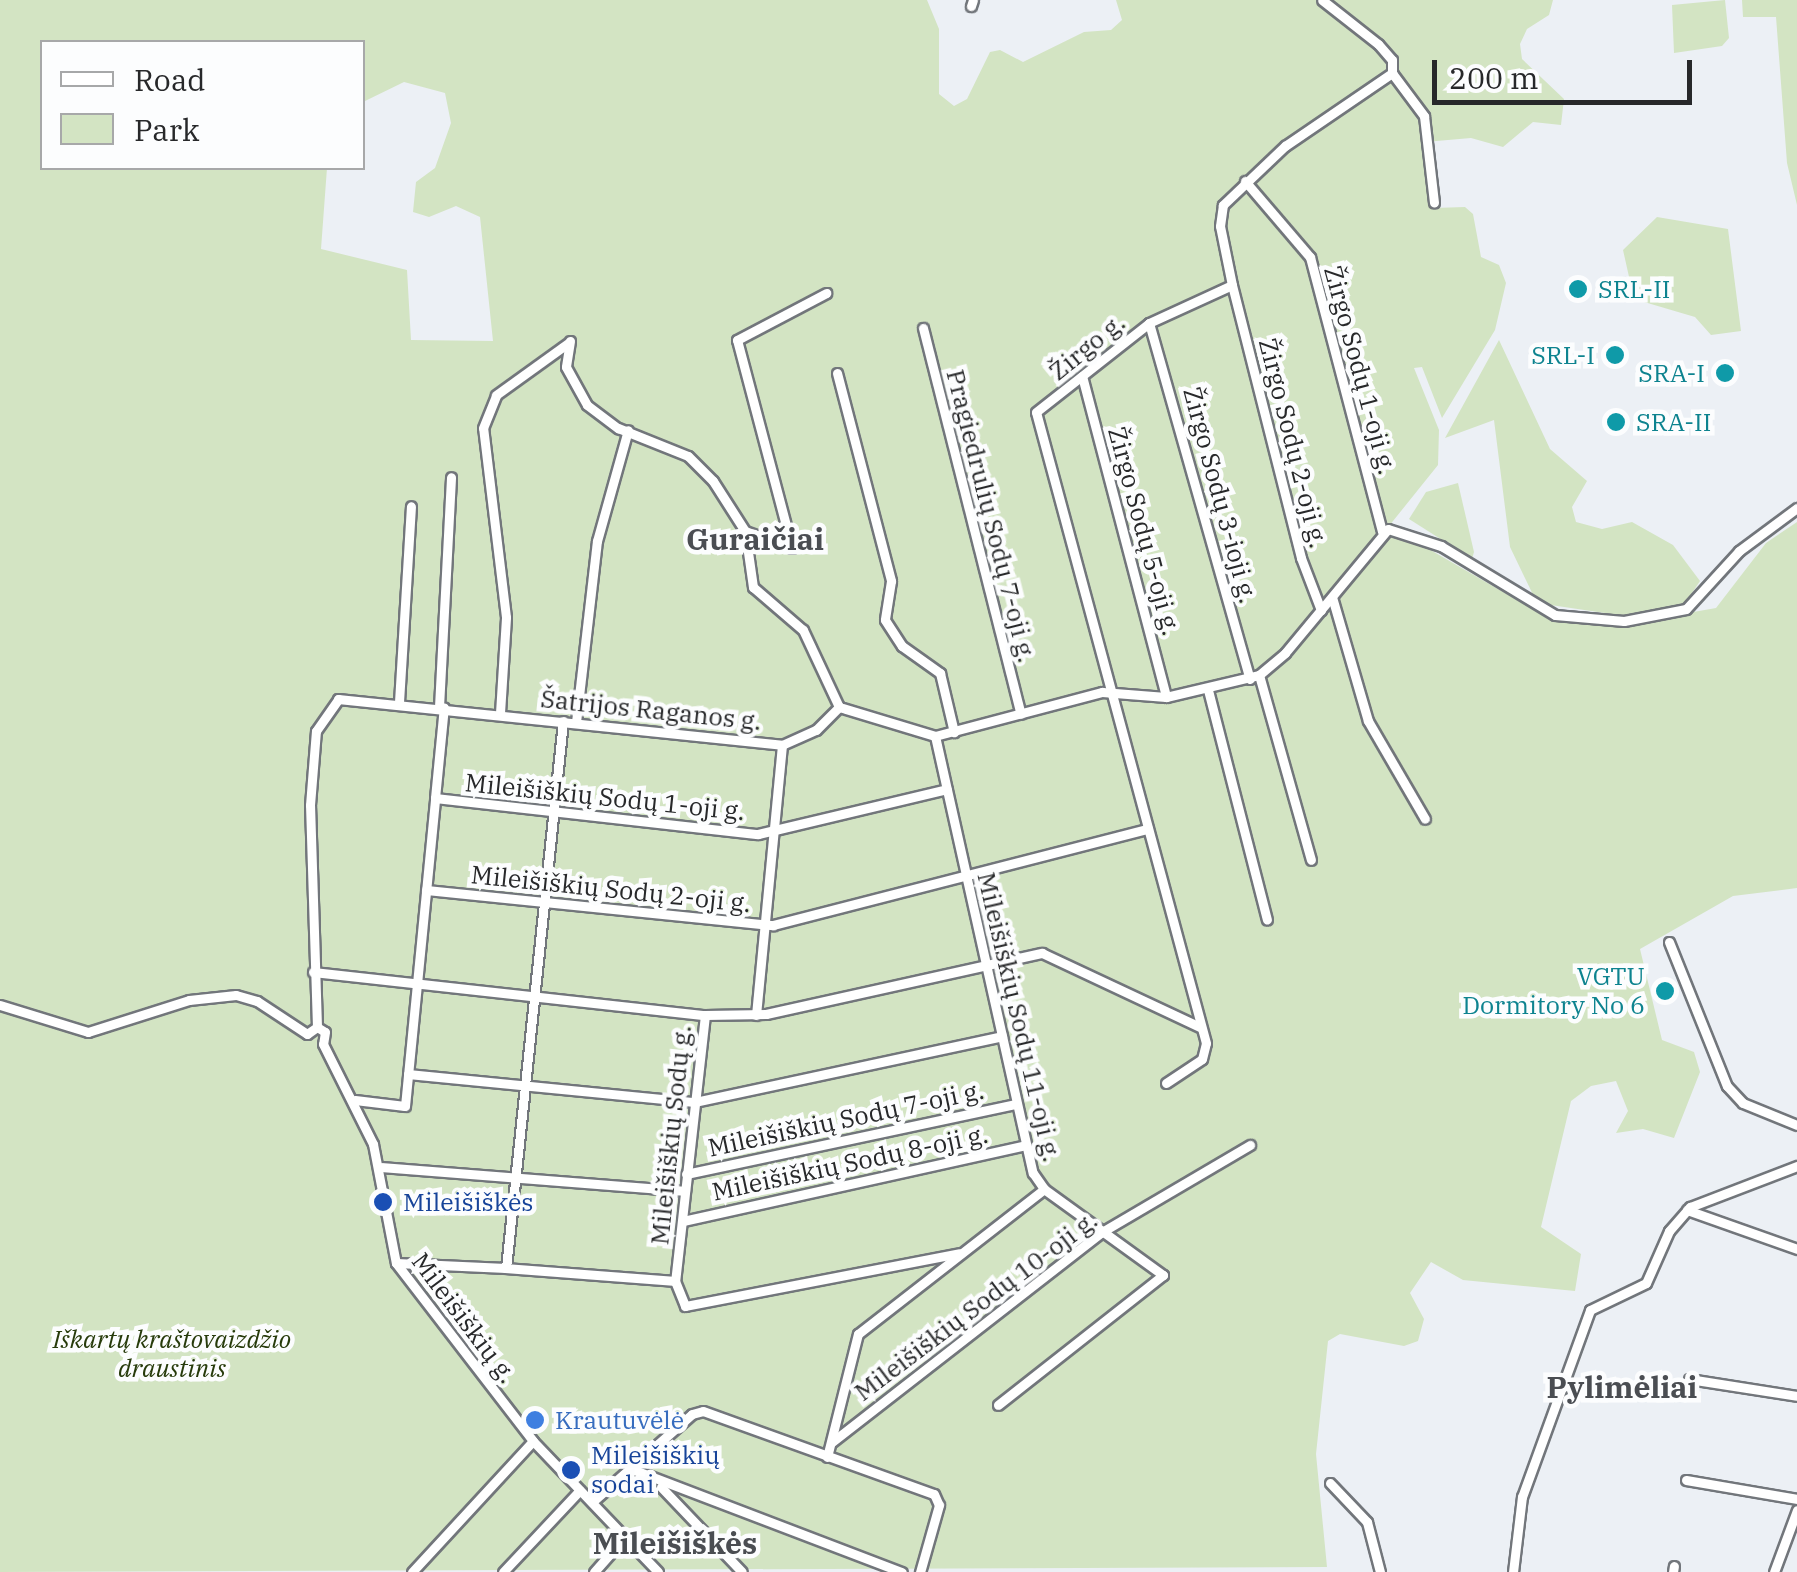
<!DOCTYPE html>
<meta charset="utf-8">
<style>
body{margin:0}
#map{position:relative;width:1797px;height:1572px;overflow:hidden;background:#ecf0f5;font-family:"IBM Plex Serif",serif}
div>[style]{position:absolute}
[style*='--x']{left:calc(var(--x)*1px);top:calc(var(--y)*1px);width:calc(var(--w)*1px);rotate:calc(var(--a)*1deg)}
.green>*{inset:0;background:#d3e4c3}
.roads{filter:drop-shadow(2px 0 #72767b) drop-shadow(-2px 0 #72767b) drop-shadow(0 2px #72767b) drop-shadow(0 -2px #72767b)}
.minor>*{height:9px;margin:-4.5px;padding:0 4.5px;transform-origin:4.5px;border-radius:4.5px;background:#fff}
.dots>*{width:28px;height:28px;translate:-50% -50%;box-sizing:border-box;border:5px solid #fcfdfe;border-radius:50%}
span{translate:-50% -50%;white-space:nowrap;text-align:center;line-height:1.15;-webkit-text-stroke:9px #fcfdfe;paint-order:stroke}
.culture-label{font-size:25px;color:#0d838f}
.left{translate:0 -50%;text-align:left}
.right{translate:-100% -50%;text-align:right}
.street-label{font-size:25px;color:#27282a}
.transit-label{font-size:25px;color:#164399}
.park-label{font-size:25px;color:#273b0b;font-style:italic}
.shop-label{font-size:25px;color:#366cbe}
.quarter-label{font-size:30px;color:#4a4d52;font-weight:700}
.legend{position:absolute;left:40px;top:40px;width:325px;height:130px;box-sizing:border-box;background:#fcfdfe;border:2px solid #a7a8a9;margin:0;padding:12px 18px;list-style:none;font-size:30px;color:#27282a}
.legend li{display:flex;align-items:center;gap:20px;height:50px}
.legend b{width:50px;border:2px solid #a7a8a9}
.scale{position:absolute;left:1432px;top:60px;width:260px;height:45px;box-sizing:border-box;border:5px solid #27282a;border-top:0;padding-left:12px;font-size:30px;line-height:35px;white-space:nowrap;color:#27282a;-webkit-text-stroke:8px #fcfdfe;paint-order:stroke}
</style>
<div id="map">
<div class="green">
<div style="clip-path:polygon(evenodd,0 0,927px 0,939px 29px,939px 94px,954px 106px,967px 99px,990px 52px,1000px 50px,1023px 62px,1084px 32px,1111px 30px,1122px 20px,1116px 0,1553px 0,1549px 15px,1527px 29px,1520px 44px,1522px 59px,1564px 99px,1561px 125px,1533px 122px,1503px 147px,1471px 138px,1425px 142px,1434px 208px,1465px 207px,1473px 214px,1481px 257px,1499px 265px,1506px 283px,1495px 330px,1442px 418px,1422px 367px,1414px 368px,1439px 430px,1438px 465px,1389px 526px,1548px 618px,1614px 626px,1716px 608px,1766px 543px,1797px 522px,1797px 888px,1733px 896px,1640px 949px,1662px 1040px,1694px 1052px,1700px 1072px,1674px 1138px,1643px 1129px,1616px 1133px,1628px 1111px,1616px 1081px,1591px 1086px,1571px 1101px,1541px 1227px,1581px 1254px,1575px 1291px,1463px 1280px,1431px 1262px,1410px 1293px,1424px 1319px,1418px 1341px,1404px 1346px,1340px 1334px,1328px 1341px,1316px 1454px,1327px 1567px,0 1572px,0 0,42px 42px,362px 42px,363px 102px,404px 82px,445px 93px,451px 123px,435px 168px,416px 182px,413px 212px,429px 217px,456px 206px,480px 217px,493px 341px,411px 340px,407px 270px,321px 249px,327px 168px,42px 168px,42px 42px)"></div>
<div style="clip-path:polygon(1725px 0,1729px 38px,1722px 46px,1674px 53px,1672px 5px)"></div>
<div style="clip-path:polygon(1742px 0,1797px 0,1797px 205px,1787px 163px,1776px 17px,1743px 17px)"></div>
<div style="clip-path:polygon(1657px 217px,1728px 229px,1741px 331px,1711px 335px,1695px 317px,1634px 299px,1623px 250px)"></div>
<div style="clip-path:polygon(1499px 340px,1550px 449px,1587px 481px,1572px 507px,1576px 522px,1602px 529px,1632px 522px,1673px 545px,1700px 581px,1684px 605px,1625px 616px,1537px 603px,1510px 547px,1494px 420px,1445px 438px)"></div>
<div style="clip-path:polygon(1458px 483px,1474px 552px,1472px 559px,1409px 519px,1426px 492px)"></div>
</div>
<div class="roads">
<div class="minor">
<div style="--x:971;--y:6;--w:6;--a:-72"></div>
<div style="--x:1392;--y:73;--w:54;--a:53.3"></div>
<div style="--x:1424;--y:116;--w:87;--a:83.4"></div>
<div style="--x:1245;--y:181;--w:100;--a:49.5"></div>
<div style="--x:1310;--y:257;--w:284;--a:75.3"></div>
<div style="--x:1232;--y:285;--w:282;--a:75.8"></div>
<div style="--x:1301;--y:558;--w:56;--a:69"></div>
<div style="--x:1149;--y:323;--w:370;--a:74.2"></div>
<div style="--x:923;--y:328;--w:398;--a:75.8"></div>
<div style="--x:570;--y:341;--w:26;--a:99"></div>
<div style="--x:566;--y:367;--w:43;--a:61.1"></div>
<div style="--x:587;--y:405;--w:39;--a:37"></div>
<div style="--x:618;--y:428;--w:75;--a:21.8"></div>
<div style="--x:688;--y:456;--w:35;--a:45"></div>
<div style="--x:713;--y:481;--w:59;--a:57.4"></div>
<div style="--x:745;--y:531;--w:57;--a:81.9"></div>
<div style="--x:753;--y:587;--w:66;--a:40.7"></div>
<div style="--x:803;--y:630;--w:85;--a:64.9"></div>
<div style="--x:837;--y:373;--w:215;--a:75.4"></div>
<div style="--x:891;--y:581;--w:39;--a:99"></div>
<div style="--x:885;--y:620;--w:31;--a:57"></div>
<div style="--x:902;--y:646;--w:47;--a:35.4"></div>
<div style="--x:940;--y:673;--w:61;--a:76.7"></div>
<div style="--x:1082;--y:376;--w:332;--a:75.3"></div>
<div style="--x:745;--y:531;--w:50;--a:19.9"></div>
<div style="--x:792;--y:548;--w:215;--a:-104.8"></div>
<div style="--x:737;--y:340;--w:101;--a:-27.8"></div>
<div style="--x:1332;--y:597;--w:129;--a:73.8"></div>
<div style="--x:1368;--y:721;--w:113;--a:59.8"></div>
<div style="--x:1259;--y:675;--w:192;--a:74.3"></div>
<div style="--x:1208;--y:690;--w:237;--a:75.6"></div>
<div style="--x:399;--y:702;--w:196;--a:-86.5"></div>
<div style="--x:439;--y:707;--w:230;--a:-87"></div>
<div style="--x:500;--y:713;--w:96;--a:-86.4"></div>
<div style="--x:506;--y:617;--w:190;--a:-96.9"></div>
<div style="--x:483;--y:428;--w:35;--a:-68"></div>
<div style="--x:496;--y:395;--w:89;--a:-35.8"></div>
<div style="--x:576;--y:722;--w:182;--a:-83.4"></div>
<div style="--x:597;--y:541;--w:115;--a:-74.4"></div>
<div style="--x:935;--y:736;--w:448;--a:77.4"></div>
<div style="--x:1033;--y:1173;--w:19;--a:55"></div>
<div style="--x:1044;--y:1189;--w:147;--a:35.9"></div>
<div style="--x:1163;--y:1275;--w:210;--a:141.8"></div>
<div style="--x:435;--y:798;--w:91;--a:-84.4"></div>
<div style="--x:426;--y:890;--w:349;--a:5.8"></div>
<div style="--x:773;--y:925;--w:387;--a:-14.4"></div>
<div style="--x:1669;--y:942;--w:155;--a:68.1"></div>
<div style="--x:1727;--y:1086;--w:23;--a:47"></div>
<div style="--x:1743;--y:1103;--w:58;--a:22.2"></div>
<div style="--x:313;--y:972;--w:394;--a:6.3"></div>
<div style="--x:705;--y:1015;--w:268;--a:96.4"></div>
<div style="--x:675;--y:1281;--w:27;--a:68"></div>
<div style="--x:685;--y:1306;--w:279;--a:-10.9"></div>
<div style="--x:0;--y:1005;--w:92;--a:17.1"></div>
<div style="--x:88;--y:1032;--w:106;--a:-17.6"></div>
<div style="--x:189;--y:1000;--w:47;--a:-6.1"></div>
<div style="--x:236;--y:995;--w:22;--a:16"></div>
<div style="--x:257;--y:1001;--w:60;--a:33.4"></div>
<div style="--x:705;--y:1015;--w:61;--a:-0.9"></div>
<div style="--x:766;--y:1014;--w:283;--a:-12.5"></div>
<div style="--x:1042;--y:953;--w:174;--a:25.1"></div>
<div style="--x:756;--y:1015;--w:271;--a:-84.5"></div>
<div style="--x:317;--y:1027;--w:222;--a:-91.8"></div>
<div style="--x:310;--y:805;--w:74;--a:-85.4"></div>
<div style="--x:316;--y:731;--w:39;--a:-55"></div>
<div style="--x:338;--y:699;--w:446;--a:5.9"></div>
<div style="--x:782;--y:745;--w:37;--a:-24"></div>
<div style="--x:816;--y:730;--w:33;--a:-45"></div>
<div style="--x:839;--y:707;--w:100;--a:16.8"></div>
<div style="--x:935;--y:736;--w:173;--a:-14.8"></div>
<div style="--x:1102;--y:692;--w:64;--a:4.5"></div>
<div style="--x:1166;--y:697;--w:96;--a:-13.3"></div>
<div style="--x:1259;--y:675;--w:34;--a:-40"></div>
<div style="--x:1285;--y:653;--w:161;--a:-50.3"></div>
<div style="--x:1388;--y:529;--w:56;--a:17.8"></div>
<div style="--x:1441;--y:546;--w:133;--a:31.2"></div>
<div style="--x:1555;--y:615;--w:69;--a:5"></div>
<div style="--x:1624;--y:621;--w:63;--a:-11"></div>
<div style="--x:1686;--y:609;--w:79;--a:-47.6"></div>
<div style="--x:1739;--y:551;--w:72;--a:-36.6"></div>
<div style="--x:307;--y:1034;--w:12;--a:-35"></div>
<div style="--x:317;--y:1027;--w:9;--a:32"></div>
<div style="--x:325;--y:1032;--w:12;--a:99"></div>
<div style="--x:323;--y:1044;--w:112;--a:63.4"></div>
<div style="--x:373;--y:1144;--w:121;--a:79.1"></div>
<div style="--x:396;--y:1263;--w:225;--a:52.4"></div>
<div style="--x:533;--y:1441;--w:181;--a:46.3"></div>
<div style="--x:408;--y:1074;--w:288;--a:5.6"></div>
<div style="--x:695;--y:1102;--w:314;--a:-12.1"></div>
<div style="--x:1166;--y:1083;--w:43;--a:-33.7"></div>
<div style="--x:1202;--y:1059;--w:16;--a:-76"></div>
<div style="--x:1206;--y:1043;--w:653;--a:-105.08"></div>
<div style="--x:1036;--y:412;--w:144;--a:-38.2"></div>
<div style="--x:1149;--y:323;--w:91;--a:-24.6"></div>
<div style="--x:1232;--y:285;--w:60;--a:-101.5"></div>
<div style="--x:1220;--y:226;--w:21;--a:-82"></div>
<div style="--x:1223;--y:205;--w:86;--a:-43.6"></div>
<div style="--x:1285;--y:146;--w:130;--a:-34.3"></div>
<div style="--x:1392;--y:73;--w:13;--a:-90"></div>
<div style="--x:1392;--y:60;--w:21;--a:-131"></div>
<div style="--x:1378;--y:44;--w:71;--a:-141.8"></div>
<div style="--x:355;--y:1100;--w:50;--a:6.8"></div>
<div style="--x:405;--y:1106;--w:309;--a:-84.4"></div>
<div style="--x:435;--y:798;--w:325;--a:6.4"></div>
<div style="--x:758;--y:834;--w:194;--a:-13.4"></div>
<div style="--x:382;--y:1167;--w:304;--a:4.5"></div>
<div style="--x:686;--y:1174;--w:335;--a:-12"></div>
<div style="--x:1687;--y:1210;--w:117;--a:19.5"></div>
<div style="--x:683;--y:1221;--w:351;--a:-12.5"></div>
<div style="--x:396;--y:1263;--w:110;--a:2.6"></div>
<div style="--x:506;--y:1268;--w:550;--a:-84.05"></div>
<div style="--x:506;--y:1268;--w:169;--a:4.4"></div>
<div style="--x:1689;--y:1379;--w:109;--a:8.9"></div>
<div style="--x:832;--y:1442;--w:340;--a:-37.9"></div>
<div style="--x:1100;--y:1233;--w:174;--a:-30.4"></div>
<div style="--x:827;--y:1457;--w:127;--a:-75.9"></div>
<div style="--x:858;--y:1334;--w:236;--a:-37.9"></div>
<div style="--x:629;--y:1468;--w:292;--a:20.9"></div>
<div style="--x:1686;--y:1480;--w:113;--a:9.7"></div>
<div style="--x:1330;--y:1483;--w:54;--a:46.5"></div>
<div style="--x:1367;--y:1522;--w:52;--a:75.4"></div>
<div style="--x:661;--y:1487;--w:117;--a:46.4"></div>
<div style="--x:592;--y:1502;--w:133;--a:-41.3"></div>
<div style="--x:692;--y:1414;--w:11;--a:-15"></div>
<div style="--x:703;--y:1411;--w:245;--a:19.8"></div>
<div style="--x:934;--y:1494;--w:12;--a:66"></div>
<div style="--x:939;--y:1505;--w:70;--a:105.8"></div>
<div style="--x:412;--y:1572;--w:178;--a:-47.3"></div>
<div style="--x:503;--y:1572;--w:112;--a:-46.8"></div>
<div style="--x:594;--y:1572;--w:47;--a:-48.5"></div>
<div style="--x:1513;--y:1572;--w:76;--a:-83.2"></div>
<div style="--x:1522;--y:1497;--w:199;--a:-70"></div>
<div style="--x:1590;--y:1310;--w:62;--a:-25.7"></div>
<div style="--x:1646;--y:1283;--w:57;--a:-66.1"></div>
<div style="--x:1669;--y:1231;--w:32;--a:-49"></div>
<div style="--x:1690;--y:1207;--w:115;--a:-21"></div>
<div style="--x:1673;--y:1572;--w:6;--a:-81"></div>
<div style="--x:1774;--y:1572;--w:66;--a:-69.6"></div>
</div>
</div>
<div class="dots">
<div style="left:1578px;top:289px;background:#0f9aa8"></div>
<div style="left:1615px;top:355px;background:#0f9aa8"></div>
<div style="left:1725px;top:373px;background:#0f9aa8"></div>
<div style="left:1616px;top:422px;background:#0f9aa8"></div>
<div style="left:1665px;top:991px;background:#0f9aa8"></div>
<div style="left:383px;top:1202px;background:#1a4fb4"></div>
<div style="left:535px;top:1420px;background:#3f7fe0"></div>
<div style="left:571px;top:1470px;background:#1a4fb4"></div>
</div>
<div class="culture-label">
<span class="left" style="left:1598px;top:289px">SRL-II</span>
<span class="right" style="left:1595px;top:355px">SRL-I</span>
<span class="right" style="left:1705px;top:373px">SRA-I</span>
<span class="left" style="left:1636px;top:422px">SRA-II</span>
<span class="right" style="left:1645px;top:991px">VGTU<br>Dormitory No 6</span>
</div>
<div class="street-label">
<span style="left:1087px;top:347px;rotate:-39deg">Žirgo g.</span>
<span style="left:1360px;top:370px;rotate:75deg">Žirgo Sodų 1-oji g.</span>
<span style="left:1293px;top:443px;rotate:76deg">Žirgo Sodų 2-oji g.</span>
<span style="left:1220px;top:495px;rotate:75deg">Žirgo Sodų 3-ioji g.</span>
<span style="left:991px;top:516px;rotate:76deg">Pragiedrulių Sodų 7-oji g.</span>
<span style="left:1144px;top:531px;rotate:75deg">Žirgo Sodų 5-oji g.</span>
<span style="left:651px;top:710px;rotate:6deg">Šatrijos Raganos g.</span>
<span style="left:605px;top:797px;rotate:6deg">Mileišiškių Sodų 1-oji g.</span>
<span style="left:611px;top:889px;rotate:6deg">Mileišiškių Sodų 2-oji g.</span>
<span style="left:1019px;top:1017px;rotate:77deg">Mileišiškių Sodų 11-oji g.</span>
<span style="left:846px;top:1119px;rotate:-12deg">Mileišiškių Sodų 7-oji g.</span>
<span style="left:671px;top:1135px;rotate:-84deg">Mileišiškių Sodų g.</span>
<span style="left:850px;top:1163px;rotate:-12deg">Mileišiškių Sodų 8-oji g.</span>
<span style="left:976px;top:1306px;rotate:-37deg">Mileišiškių Sodų 10-oji g.</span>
<span style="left:464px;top:1318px;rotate:53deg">Mileišiškių g.</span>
</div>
<div class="transit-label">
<span class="left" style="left:403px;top:1202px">Mileišiškės</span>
<span class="left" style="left:591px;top:1470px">Mileišiškių<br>sodai</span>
</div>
<div class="park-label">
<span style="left:172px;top:1354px">Iškartų kraštovaizdžio<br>draustinis</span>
</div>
<div class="shop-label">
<span class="left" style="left:555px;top:1420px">Krautuvėlė</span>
</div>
<div class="quarter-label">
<span style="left:755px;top:539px">Guraičiai</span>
<span style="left:1622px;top:1387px">Pylimėliai</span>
<span style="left:675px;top:1543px">Mileišiškės</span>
</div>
<ul class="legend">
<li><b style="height:12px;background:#fff"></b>Road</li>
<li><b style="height:28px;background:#d3e4c3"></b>Park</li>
</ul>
<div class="scale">200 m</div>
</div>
